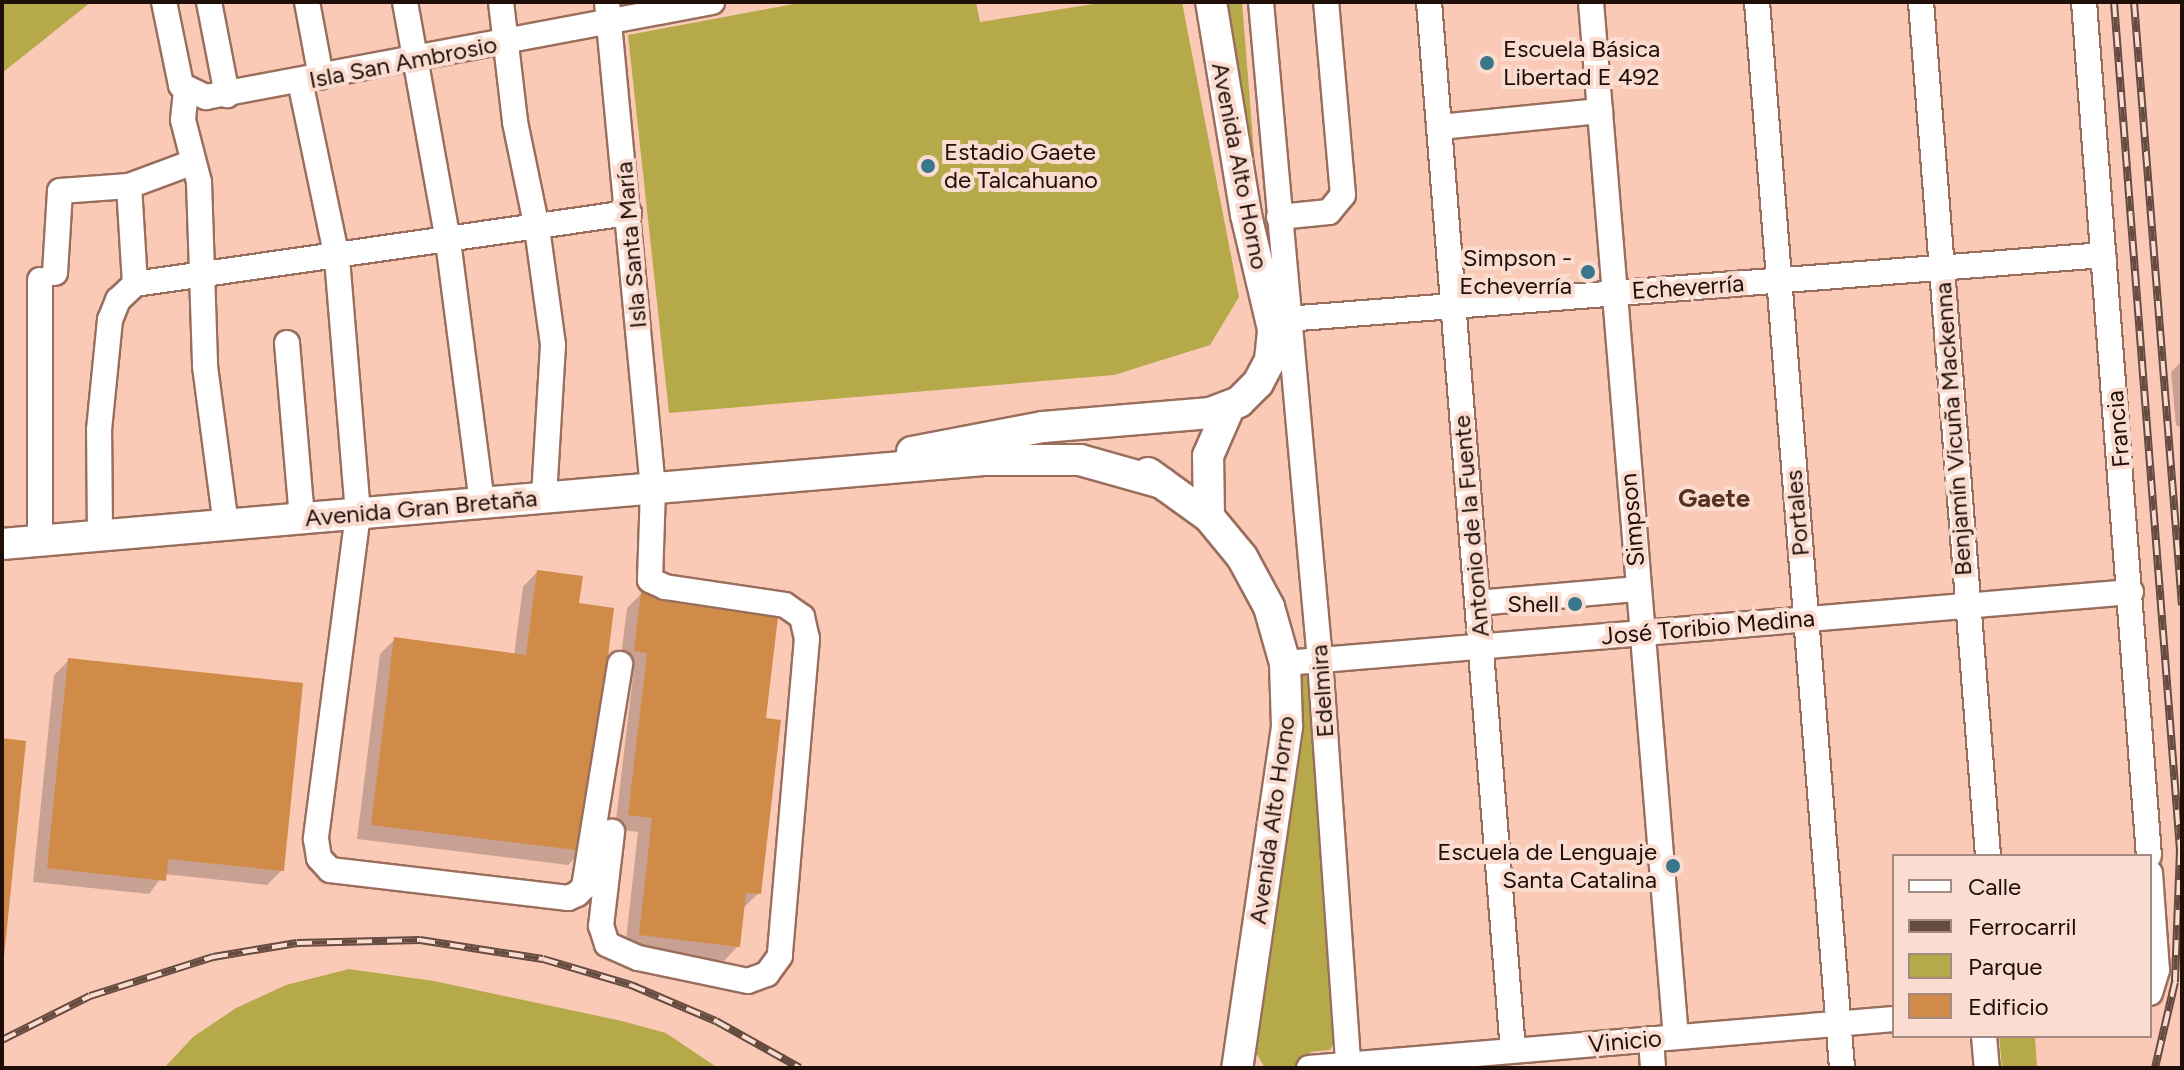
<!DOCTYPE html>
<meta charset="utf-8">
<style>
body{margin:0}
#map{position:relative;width:2184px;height:1070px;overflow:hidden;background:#fbcab7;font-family:Figtree,sans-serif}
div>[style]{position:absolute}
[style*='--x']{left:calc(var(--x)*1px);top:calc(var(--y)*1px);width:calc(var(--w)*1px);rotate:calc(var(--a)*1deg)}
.green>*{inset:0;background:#b6a94a}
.shadow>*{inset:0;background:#0003}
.building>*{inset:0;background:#d08b49}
.roads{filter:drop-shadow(2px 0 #9a6e5d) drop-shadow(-2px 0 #9a6e5d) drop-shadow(0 2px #9a6e5d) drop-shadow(0 -2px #9a6e5d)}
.minor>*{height:24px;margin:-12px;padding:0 12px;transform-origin:12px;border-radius:12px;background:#fff}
.major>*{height:30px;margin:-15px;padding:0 15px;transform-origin:15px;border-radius:15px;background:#fff}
.rail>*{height:8px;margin-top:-4px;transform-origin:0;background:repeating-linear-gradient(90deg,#fadcd1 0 15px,#654b40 0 30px);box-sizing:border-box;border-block:2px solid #654b40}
.dots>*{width:22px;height:22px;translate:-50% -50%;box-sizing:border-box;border:4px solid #fadcd1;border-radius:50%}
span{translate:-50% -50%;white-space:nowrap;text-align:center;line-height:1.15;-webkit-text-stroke:8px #fadcd1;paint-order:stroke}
.poi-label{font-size:24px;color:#1f0f08}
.left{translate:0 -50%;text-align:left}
.right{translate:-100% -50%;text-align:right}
.street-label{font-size:24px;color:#1f0f08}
.neighbourhood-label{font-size:26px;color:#563021;font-weight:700}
.frame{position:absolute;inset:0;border:4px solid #1f0f08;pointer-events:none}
.legend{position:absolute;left:1892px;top:854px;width:260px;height:184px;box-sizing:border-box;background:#fadcd1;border:2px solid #a28a81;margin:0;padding:10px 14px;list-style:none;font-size:24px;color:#1f0f08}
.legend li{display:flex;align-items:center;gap:16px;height:40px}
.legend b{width:40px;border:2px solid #a28a81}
</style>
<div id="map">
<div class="green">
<div style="clip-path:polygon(2px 2px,91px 2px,2px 73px)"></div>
<div style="clip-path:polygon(804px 2px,976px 2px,980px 22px,1106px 2px,1182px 2px,1239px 297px,1210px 345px,1114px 375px,669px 413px,628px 35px)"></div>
<div style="clip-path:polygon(1216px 2px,1242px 2px,1261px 240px)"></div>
<div style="clip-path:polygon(1310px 675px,1335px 1042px,1330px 1050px,1310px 1052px,1311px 1068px,1265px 1068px,1251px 1044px,1297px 676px)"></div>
<div style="clip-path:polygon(349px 969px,434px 981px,622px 1021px,666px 1033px,718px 1068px,164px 1068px,193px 1037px,236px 1008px,286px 985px)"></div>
<div style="clip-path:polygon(1999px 1036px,2035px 1036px,2037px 1068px,2002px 1068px)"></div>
</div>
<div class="shadow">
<div style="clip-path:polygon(2182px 361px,2182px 428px,2176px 425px,2171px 372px)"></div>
<div style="clip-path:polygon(537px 572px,577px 605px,582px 851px,568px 865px,357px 839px,380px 654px,394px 640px,514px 655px,523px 587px)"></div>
<div style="clip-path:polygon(641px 594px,764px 720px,759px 893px,743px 908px,738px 946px,724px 961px,625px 949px,638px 832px,615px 829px,634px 667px,620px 665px,627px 608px)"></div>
<div style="clip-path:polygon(69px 660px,282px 870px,267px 885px,164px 874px,149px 894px,33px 882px,54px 675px)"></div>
</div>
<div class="building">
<div style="clip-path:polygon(537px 570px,583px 576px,579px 603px,614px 608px,584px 851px,371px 825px,394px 637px,526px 655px)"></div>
<div style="clip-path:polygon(641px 592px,779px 609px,766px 718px,781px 720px,761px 894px,746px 893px,740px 947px,639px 935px,652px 818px,628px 815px,647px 653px,634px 651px)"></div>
<div style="clip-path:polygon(68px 658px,303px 683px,284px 871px,168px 859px,166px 881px,47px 868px)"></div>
<div style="clip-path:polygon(2px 738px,26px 741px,4px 957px,2px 957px)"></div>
</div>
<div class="roads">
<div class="minor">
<div style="--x:164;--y:2;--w:85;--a:78.4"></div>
<div style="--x:181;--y:85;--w:28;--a:26"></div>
<div style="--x:206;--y:97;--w:515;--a:-10.63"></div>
<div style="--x:209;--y:2;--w:95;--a:79"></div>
<div style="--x:307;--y:2;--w:76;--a:79.4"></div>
<div style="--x:405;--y:2;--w:243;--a:79.8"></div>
<div style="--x:448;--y:241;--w:264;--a:82.6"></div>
<div style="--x:501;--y:2;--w:121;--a:83.3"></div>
<div style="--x:515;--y:122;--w:108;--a:78.3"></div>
<div style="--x:537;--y:228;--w:118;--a:82.2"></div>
<div style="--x:553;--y:345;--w:153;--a:93.4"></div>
<div style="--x:607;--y:2;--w:489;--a:84.6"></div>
<div style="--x:653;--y:489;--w:91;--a:91.9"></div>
<div style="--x:650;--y:580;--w:17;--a:25"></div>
<div style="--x:665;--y:587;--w:121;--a:8.5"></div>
<div style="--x:785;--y:605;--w:21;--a:35"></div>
<div style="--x:802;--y:617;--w:22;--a:77"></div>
<div style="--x:807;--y:638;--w:319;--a:94.9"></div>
<div style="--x:780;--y:956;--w:22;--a:126"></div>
<div style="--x:767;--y:974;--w:20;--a:160"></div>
<div style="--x:748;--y:981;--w:112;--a:-168.2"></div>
<div style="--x:638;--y:958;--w:34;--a:-156"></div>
<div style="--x:607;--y:944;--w:19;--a:-108"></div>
<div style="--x:601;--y:926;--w:95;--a:-83.3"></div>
<div style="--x:1261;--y:2;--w:661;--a:84.88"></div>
<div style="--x:1320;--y:660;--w:405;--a:86"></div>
<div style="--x:1429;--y:2;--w:1052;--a:85.42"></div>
<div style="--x:1591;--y:2;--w:1038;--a:85.31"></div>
<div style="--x:1757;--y:2;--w:1069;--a:85.44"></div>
<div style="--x:1921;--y:2;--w:857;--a:85.51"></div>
<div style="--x:2084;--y:2;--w:856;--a:85.65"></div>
<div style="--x:300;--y:81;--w:181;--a:78.2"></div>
<div style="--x:337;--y:258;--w:257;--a:85.3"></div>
<div style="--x:358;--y:514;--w:328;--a:97.4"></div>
<div style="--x:316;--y:839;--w:19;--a:81"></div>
<div style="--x:319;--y:858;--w:16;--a:47"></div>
<div style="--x:330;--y:870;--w:240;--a:6.7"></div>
<div style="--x:568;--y:898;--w:10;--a:-24"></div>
<div style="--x:577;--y:894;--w:10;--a:-45"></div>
<div style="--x:584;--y:887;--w:226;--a:-80.8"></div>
<div style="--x:186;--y:91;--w:29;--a:96"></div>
<div style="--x:183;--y:120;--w:64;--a:75.5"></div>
<div style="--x:199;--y:182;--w:184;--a:88.1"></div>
<div style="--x:205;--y:366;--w:160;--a:82.5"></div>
<div style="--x:1439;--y:127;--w:162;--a:-5.7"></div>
<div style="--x:129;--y:186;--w:98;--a:86.5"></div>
<div style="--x:1279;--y:217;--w:50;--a:-5.7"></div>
<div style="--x:1329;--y:212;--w:22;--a:-51"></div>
<div style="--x:1343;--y:195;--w:194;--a:-95"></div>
<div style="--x:55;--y:273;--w:82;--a:-86.5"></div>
<div style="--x:60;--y:191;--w:69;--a:-4.1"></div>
<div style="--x:129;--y:186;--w:66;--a:-20.4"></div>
<div style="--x:1274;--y:320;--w:832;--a:-4.48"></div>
<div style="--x:287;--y:343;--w:177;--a:85.1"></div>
<div style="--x:100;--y:536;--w:106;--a:-90.5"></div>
<div style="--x:99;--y:430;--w:111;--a:-84.3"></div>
<div style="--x:110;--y:320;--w:22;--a:-68"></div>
<div style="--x:118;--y:300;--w:23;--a:-43"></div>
<div style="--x:135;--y:284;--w:499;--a:-8.2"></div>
<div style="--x:40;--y:541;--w:261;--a:-90"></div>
<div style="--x:1477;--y:603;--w:162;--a:-5"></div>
<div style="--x:1285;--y:663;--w:849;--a:-4.8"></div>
<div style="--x:2150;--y:873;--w:97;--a:85.9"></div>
<div style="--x:2157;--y:970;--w:24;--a:107"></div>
<div style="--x:1984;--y:1036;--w:32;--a:85"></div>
<div style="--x:1651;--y:1039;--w:29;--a:86"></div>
<div style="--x:1309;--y:1068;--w:587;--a:-4.79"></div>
</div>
<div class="major">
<div style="--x:912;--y:452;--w:133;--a:-10.8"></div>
<div style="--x:1043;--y:427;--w:168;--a:-4.8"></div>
<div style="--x:1210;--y:413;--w:31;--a:-21"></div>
<div style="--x:1239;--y:402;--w:27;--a:-45"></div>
<div style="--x:1258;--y:383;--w:26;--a:-62"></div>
<div style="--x:1270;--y:360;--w:31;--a:-84"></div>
<div style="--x:1273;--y:329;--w:117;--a:-103.3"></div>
<div style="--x:1246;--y:215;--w:216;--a:-99.3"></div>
<div style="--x:1148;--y:473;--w:75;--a:35.8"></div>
<div style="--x:1209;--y:517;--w:52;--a:50.5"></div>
<div style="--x:1242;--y:557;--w:57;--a:61.6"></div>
<div style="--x:1269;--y:607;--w:58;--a:74.1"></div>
<div style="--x:1285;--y:663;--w:64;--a:88.2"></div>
<div style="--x:1287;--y:727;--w:345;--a:98.3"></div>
<div style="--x:1209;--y:517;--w:61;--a:-90.9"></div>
<div style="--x:1208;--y:456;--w:52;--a:-66.4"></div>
<div style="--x:2;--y:544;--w:985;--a:-4.89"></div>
<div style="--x:983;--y:460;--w:97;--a:0"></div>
<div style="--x:1080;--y:460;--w:85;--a:15.7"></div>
</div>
</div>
<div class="rail">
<div style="--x:2114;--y:2;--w:851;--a:85.55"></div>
<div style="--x:2180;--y:850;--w:132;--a:92.2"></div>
<div style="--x:2175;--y:982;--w:88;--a:103.1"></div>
<div style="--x:2134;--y:2;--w:605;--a:85.45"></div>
<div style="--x:2;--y:1040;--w:98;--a:-26.6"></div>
<div style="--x:90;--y:996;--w:129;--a:-17.6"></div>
<div style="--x:213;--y:957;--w:85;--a:-9.5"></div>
<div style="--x:297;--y:943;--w:123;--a:-1.4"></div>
<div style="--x:420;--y:940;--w:124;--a:8.8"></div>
<div style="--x:543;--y:959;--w:92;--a:16.5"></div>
<div style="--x:631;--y:985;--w:92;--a:23"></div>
<div style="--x:716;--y:1021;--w:96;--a:29.2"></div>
</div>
<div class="dots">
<div style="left:1487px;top:63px;background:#38778c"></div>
<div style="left:928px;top:166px;background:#38778c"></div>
<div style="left:1588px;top:272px;background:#38778c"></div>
<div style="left:1575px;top:604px;background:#38778c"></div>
<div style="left:1673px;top:866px;background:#38778c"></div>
</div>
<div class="poi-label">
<span class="left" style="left:1503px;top:63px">Escuela Básica<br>Libertad E 492</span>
<span class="left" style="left:944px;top:166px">Estadio Gaete<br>de Talcahuano</span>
<span class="right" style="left:1572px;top:272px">Simpson -<br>Echeverría</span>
<span class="right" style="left:1559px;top:604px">Shell</span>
<span class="right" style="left:1657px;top:866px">Escuela de Lenguaje<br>Santa Catalina</span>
</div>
<div class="street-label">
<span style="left:403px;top:62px;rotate:-11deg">Isla San Ambrosio</span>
<span style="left:1240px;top:166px;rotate:79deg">Avenida Alto Horno</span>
<span style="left:631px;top:245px;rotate:-95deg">Isla Santa María</span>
<span style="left:1688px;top:287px;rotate:-4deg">Echeverría</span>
<span style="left:1953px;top:429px;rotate:-94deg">Benjamín Vicuña Mackenna</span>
<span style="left:2118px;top:429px;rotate:-95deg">Francia</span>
<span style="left:421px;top:508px;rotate:-5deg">Avenida Gran Bretaña</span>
<span style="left:1797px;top:513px;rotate:-95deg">Portales</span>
<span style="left:1632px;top:520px;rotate:-95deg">Simpson</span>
<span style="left:1471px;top:526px;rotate:-95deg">Antonio de la Fuente</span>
<span style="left:1708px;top:627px;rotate:-5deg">José Toribio Medina</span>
<span style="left:1322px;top:691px;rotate:-94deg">Edelmira</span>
<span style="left:1272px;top:820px;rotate:-82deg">Avenida Alto Horno</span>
<span style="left:1625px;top:1041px;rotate:-5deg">Vinicio</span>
</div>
<div class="neighbourhood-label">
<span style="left:1714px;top:499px">Gaete</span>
</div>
<div class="frame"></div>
<ul class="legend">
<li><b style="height:10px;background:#fff"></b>Calle</li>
<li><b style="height:10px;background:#654b40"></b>Ferrocarril</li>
<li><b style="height:22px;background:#b6a94a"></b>Parque</li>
<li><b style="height:22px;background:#d08b49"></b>Edificio</li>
</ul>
</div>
